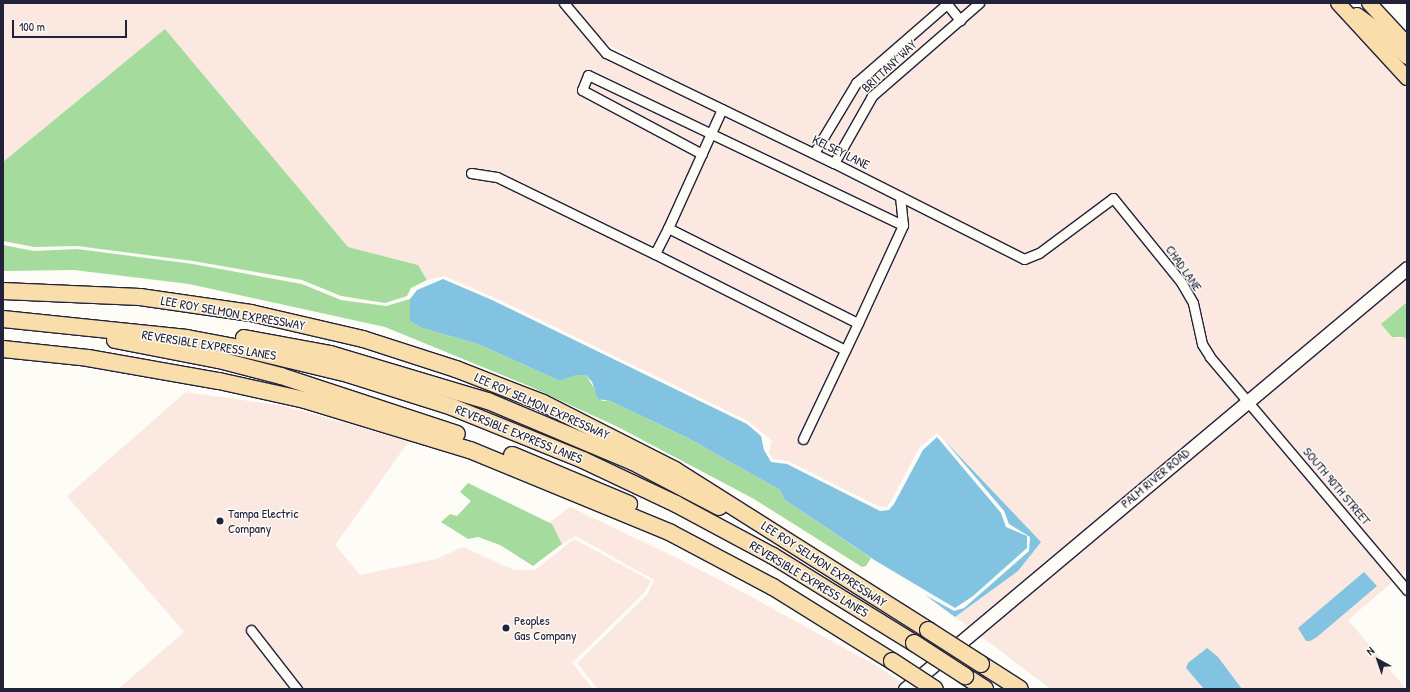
<!DOCTYPE html>
<style>
body{margin:0}
#map{position:relative;width:1410px;height:692px;overflow:hidden;background:#fdfcf7;font-family:"Patrick Hand",sans-serif}
div>[style]{position:absolute}
[style*='--x']{left:calc(var(--x)*1px);top:calc(var(--y)*1px);width:calc(var(--w)*1px);rotate:calc(var(--a)*1deg)}
.built>*{inset:0;background:#fbe8e1}
.green>*{inset:0;background:#a6db9e}
.water>*{inset:0;background:#81c3e1}
.roads{filter:drop-shadow(1px 0 #22223b) drop-shadow(-1px 0 #22223b) drop-shadow(0 1px #22223b) drop-shadow(0 -1px #22223b)}
.street>*{height:9px;margin:-4.5px;padding:0 4.5px;transform-origin:4.5px;border-radius:4.5px;background:#fdfcf7}
.secondary>*{height:13px;margin:-6.5px;padding:0 6.5px;transform-origin:6.5px;border-radius:6.5px;background:#fdfcf7}
.primary>*{height:14px;margin:-7px;padding:0 7px;transform-origin:7px;border-radius:7px;background:#f9deab}
.highway>*{height:16px;margin:-8px;padding:0 8px;transform-origin:8px;border-radius:8px;background:#f9deab}
.bridges{filter:drop-shadow(1px 0 #22223b) drop-shadow(-1px 0 #22223b) drop-shadow(0 1px #22223b) drop-shadow(0 -1px #22223b)}
.highway-bridge>*{height:16px;margin:-8px;padding:0 8px;transform-origin:8px;border-radius:8px;background:#f9deab}
.dots>*{width:11px;height:11px;translate:-50% -50%;box-sizing:border-box;border:2px solid #fdfcf7;border-radius:50%}
span{translate:-50% -50%;white-space:nowrap;text-align:center;line-height:1.15;-webkit-text-stroke:3px #fdfcf7;paint-order:stroke}
.street-label{font-size:13px;color:#22223b}
.poi-label{font-size:13px;color:#22223b}
.left{translate:0 -50%;text-align:left}
.frame{position:absolute;inset:0;border:4px solid #22223b;pointer-events:none}
.north{position:absolute;left:1358px;top:640px;width:40px;height:40px;-webkit-text-stroke:3px #fdfcf7;paint-order:stroke;rotate:320deg;font-size:11px;font-weight:700;line-height:16px;text-align:center;color:#22223b}
.north::after{content:'';display:block;margin:auto;width:14px;height:18px;background:#22223b;clip-path:polygon(50% 0,100% 100%,50% 72%,0 100%)}
.scale{position:absolute;left:12px;top:20px;width:115px;height:18px;box-sizing:border-box;border:2px solid #22223b;border-top:0;padding-left:5px;font-size:12px;line-height:14px;white-space:nowrap;color:#22223b;-webkit-text-stroke:3px #fdfcf7;paint-order:stroke}
</style>
<div id="map">
<div class="built">
<div style="clip-path:polygon(3px 3px,559px 3px,603px 56px,717px 111px,709px 128px,585px 73px,578px 87px,580px 93px,696px 155px,653px 249px,499px 173px,467px 169px,466px 177px,497px 181px,839px 352px,798px 441px,805px 445px,906px 231px,908px 223px,905px 204px,1026px 263px,1042px 257px,1112px 204px,1177px 284px,1189px 304px,1199px 346px,1242px 399px,970px 628px,955px 617px,1018px 571px,1040px 542px,937px 433px,919px 448px,891px 501px,887px 507px,880px 507px,788px 461px,773px 459px,769px 452px,772px 441px,748px 421px,493px 297px,444px 276px,427px 280px,418px 265px,348px 247px,165px 29px,3px 162px)"></div>
<div style="clip-path:polygon(569px 3px,941px 3px,853px 79px,812px 148px,707px 97px,601px 41px)"></div>
<div style="clip-path:polygon(955px 3px,973px 3px,960px 14px,953px 5px)"></div>
<div style="clip-path:polygon(986px 3px,1330px 3px,1407px 88px,1407px 262px,1248px 393px,1213px 355px,1206px 343px,1184px 280px,1113px 192px,1037px 250px,1024px 254px,840px 161px,875px 99px)"></div>
<div style="clip-path:polygon(947px 10px,954px 19px,869px 93px,832px 157px,820px 152px,859px 86px)"></div>
<div style="clip-path:polygon(591px 80px,705px 136px,700px 148px,587px 88px)"></div>
<div style="clip-path:polygon(725px 115px,896px 199px,898px 218px,717px 132px)"></div>
<div style="clip-path:polygon(713px 139px,897px 227px,856px 317px,673px 226px)"></div>
<div style="clip-path:polygon(670px 233px,852px 324px,843px 345px,661px 252px)"></div>
<div style="clip-path:polygon(1407px 274px,1407px 302px,1381px 324px,1397px 338px,1404px 337px,1407px 340px,1407px 570px,1400px 576px,1254px 400px)"></div>
<div style="clip-path:polygon(186px 392px,284px 406px,409px 441px,335px 545px,360px 575px,436px 559px,463px 547px,514px 570px,535px 570px,574px 539px,651px 581px,644px 593px,572px 663px,593px 689px,118px 689px,184px 632px,67px 496px)"></div>
<div style="clip-path:polygon(evenodd,1248px 405px,1394px 581px,1348px 620px,1406px 689px,1242px 689px,1218px 657px,1186px 668px,1204px 689px,1051px 689px,978px 634px,1248px 405px,1377px 585px,1317px 637px,1298px 629px,1377px 585px)"></div>
<div style="clip-path:polygon(570px 507px,673px 556px,739px 590px,877px 666px,904px 684px,898px 689px,598px 689px,577px 663px,647px 595px,654px 580px,576px 536px,562px 544px,549px 523px)"></div>
</div>
<div class="green">
<div style="clip-path:polygon(165px 29px,348px 247px,418px 265px,427px 280px,411px 288px,407px 296px,385px 303px,341px 296px,302px 280px,193px 261px,77px 246px,34px 247px,3px 241px,3px 162px)"></div>
<div style="clip-path:polygon(3px 245px,34px 251px,77px 249px,193px 264px,302px 284px,341px 300px,386px 306px,410px 299px,410px 321px,422px 328px,478px 344px,560px 381px,577px 375px,586px 375px,602px 401px,610px 401px,688px 438px,780px 490px,785px 500px,871px 558px,866px 566px,862px 567px,754px 499px,618px 427px,529px 386px,385px 327px,189px 284px,74px 270px,3px 271px)"></div>
<div style="clip-path:polygon(1407px 302px,1407px 340px,1404px 337px,1392px 337px,1381px 324px)"></div>
<div style="clip-path:polygon(468px 483px,552px 524px,562px 544px,533px 566px,500px 545px,478px 537px,468px 539px,441px 522px,450px 514px,457px 516px,471px 501px,460px 492px)"></div>
</div>
<div class="water">
<div style="clip-path:polygon(443px 279px,492px 300px,747px 424px,761px 436px,764px 450px,771px 462px,787px 464px,880px 511px,889px 510px,894px 504px,923px 450px,937px 437px,1001px 513px,1006px 527px,1027px 536px,1027px 548px,973px 596px,955px 608px,876px 561px,785px 500px,780px 490px,688px 438px,610px 401px,598px 399px,592px 382px,586px 375px,577px 375px,560px 381px,478px 344px,422px 328px,410px 321px,410px 299px,417px 290px)"></div>
<div style="clip-path:polygon(945px 441px,1041px 542px,1018px 571px,955px 617px,925px 595px,954px 611px,964px 608px,1029px 551px,1030px 537px,1009px 524px,1004px 511px)"></div>
<div style="clip-path:polygon(1364px 572px,1377px 586px,1317px 637px,1310px 641px,1306px 641px,1298px 628px)"></div>
<div style="clip-path:polygon(1207px 648px,1218px 657px,1242px 689px,1204px 689px,1186px 668px,1188px 663px)"></div>
</div>
<div class="roads">
<div class="street">
<div style="--x:564;--y:3;--w:65;--a:50"></div>
<div style="--x:606;--y:53;--w:253;--a:25.8"></div>
<div style="--x:834;--y:163;--w:213;--a:26.8"></div>
<div style="--x:1024;--y:259;--w:16;--a:-22"></div>
<div style="--x:1039;--y:253;--w:92;--a:-36.6"></div>
<div style="--x:1113;--y:198;--w:108;--a:51"></div>
<div style="--x:1181;--y:282;--w:24;--a:60"></div>
<div style="--x:1193;--y:303;--w:42;--a:77.6"></div>
<div style="--x:1202;--y:344;--w:15;--a:58"></div>
<div style="--x:1210;--y:357;--w:305;--a:49.8"></div>
<div style="--x:947;--y:4;--w:21;--a:51"></div>
<div style="--x:722;--y:109;--w:131;--a:114.4"></div>
<div style="--x:668;--y:228;--w:212;--a:26.6"></div>
<div style="--x:858;--y:323;--w:108;--a:-65.3"></div>
<div style="--x:903;--y:225;--w:29;--a:-96"></div>
<div style="--x:814;--y:153;--w:82;--a:-59"></div>
<div style="--x:856;--y:83;--w:122;--a:-41"></div>
<div style="--x:702;--y:154;--w:136;--a:-151.9"></div>
<div style="--x:582;--y:90;--w:16;--a:-68"></div>
<div style="--x:588;--y:75;--w:349;--a:25.5"></div>
<div style="--x:834;--y:163;--w:77;--a:-60.4"></div>
<div style="--x:872;--y:96;--w:142;--a:-41"></div>
<div style="--x:471;--y:173;--w:26;--a:9"></div>
<div style="--x:497;--y:177;--w:176;--a:26"></div>
<div style="--x:668;--y:228;--w:29;--a:117"></div>
<div style="--x:655;--y:254;--w:213;--a:26.8"></div>
<div style="--x:803;--y:439;--w:128;--a:-64.6"></div>
<div style="--x:251;--y:630;--w:75;--a:52.1"></div>
</div>
<div class="secondary">
<div style="--x:905;--y:689;--w:655;--a:-39.98"></div>
</div>
<div class="primary">
<div style="--x:1338;--y:3;--w:102;--a:47.4"></div>
<div style="--x:1369;--y:3;--w:56;--a:47.2"></div>
<div style="--x:1357;--y:15;--w:24;--a:36"></div>
<div style="--x:1376;--y:29;--w:42;--a:42.1"></div>
</div>
<div class="highway">
<div style="--x:3;--y:291;--w:137;--a:2.5"></div>
<div style="--x:140;--y:297;--w:112;--a:8.2"></div>
<div style="--x:251;--y:313;--w:115;--a:13.1"></div>
<div style="--x:363;--y:339;--w:98;--a:17.9"></div>
<div style="--x:456;--y:369;--w:93;--a:21.3"></div>
<div style="--x:543;--y:403;--w:148;--a:26.9"></div>
<div style="--x:675;--y:470;--w:299;--a:32.3"></div>
<div style="--x:3;--y:319;--w:185;--a:5.9"></div>
<div style="--x:187;--y:338;--w:58;--a:10.9"></div>
<div style="--x:244;--y:349;--w:107;--a:13.5"></div>
<div style="--x:348;--y:374;--w:109;--a:17.6"></div>
<div style="--x:452;--y:407;--w:141;--a:22"></div>
<div style="--x:583;--y:460;--w:103;--a:25.3"></div>
<div style="--x:676;--y:504;--w:110;--a:28.2"></div>
<div style="--x:773;--y:556;--w:166;--a:31.7"></div>
<div style="--x:244;--y:338;--w:87;--a:10.5"></div>
<div style="--x:330;--y:354;--w:165;--a:16.6"></div>
<div style="--x:488;--y:401;--w:157;--a:22.8"></div>
<div style="--x:633;--y:462;--w:97;--a:27.6"></div>
<div style="--x:115;--y:340;--w:106;--a:10.9"></div>
<div style="--x:219;--y:360;--w:64;--a:14.5"></div>
<div style="--x:281;--y:376;--w:185;--a:18.2"></div>
<div style="--x:3;--y:349;--w:85;--a:6"></div>
<div style="--x:88;--y:358;--w:133;--a:10"></div>
<div style="--x:219;--y:381;--w:88;--a:12.5"></div>
<div style="--x:305;--y:400;--w:172;--a:16.9"></div>
<div style="--x:470;--y:450;--w:217;--a:22.4"></div>
<div style="--x:671;--y:533;--w:115;--a:27.9"></div>
<div style="--x:773;--y:587;--w:140;--a:31.9"></div>
<div style="--x:512;--y:455;--w:127;--a:22.7"></div>
<div style="--x:981;--y:664;--w:46;--a:32.7"></div>
<div style="--x:965;--y:676;--w:24;--a:33"></div>
</div>
</div>
<div class="bridges">
<div class="highway-bridge">
<div style="--x:928;--y:630;--w:63;--a:32.7"></div>
<div style="--x:914;--y:643;--w:61;--a:32.9"></div>
<div style="--x:892;--y:661;--w:51;--a:33.1"></div>
</div>
</div>
<div class="dots">
<div style="left:220px;top:521px;background:#22223b"></div>
<div style="left:506px;top:628px;background:#22223b"></div>
</div>
<div class="street-label">
<span style="left:889px;top:66px;rotate:-43deg">BRITTANY WAY</span>
<span style="left:841px;top:152px;rotate:26deg">KELSEY LANE</span>
<span style="left:1184px;top:268px;rotate:55deg">CHAD LANE</span>
<span style="left:233px;top:313px;rotate:10deg">LEE ROY SELMON EXPRESSWAY</span>
<span style="left:209px;top:345px;rotate:9deg">REVERSIBLE EXPRESS LANES</span>
<span style="left:542px;top:406px;rotate:24deg">LEE ROY SELMON EXPRESSWAY</span>
<span style="left:519px;top:434px;rotate:22deg">REVERSIBLE EXPRESS LANES</span>
<span style="left:1155px;top:478px;rotate:-40deg">PALM RIVER ROAD</span>
<span style="left:1337px;top:486px;rotate:50deg">SOUTH 90TH STREET</span>
<span style="left:824px;top:564px;rotate:33deg">LEE ROY SELMON EXPRESSWAY</span>
<span style="left:809px;top:579px;rotate:31deg">REVERSIBLE EXPRESS LANES</span>
</div>
<div class="poi-label">
<span class="left" style="left:228px;top:521px">Tampa Electric<br>Company</span>
<span class="left" style="left:514px;top:628px">Peoples<br>Gas Company</span>
</div>
<div class="frame"></div>
<div class="north">N</div>
<div class="scale">100 m</div>
</div>
